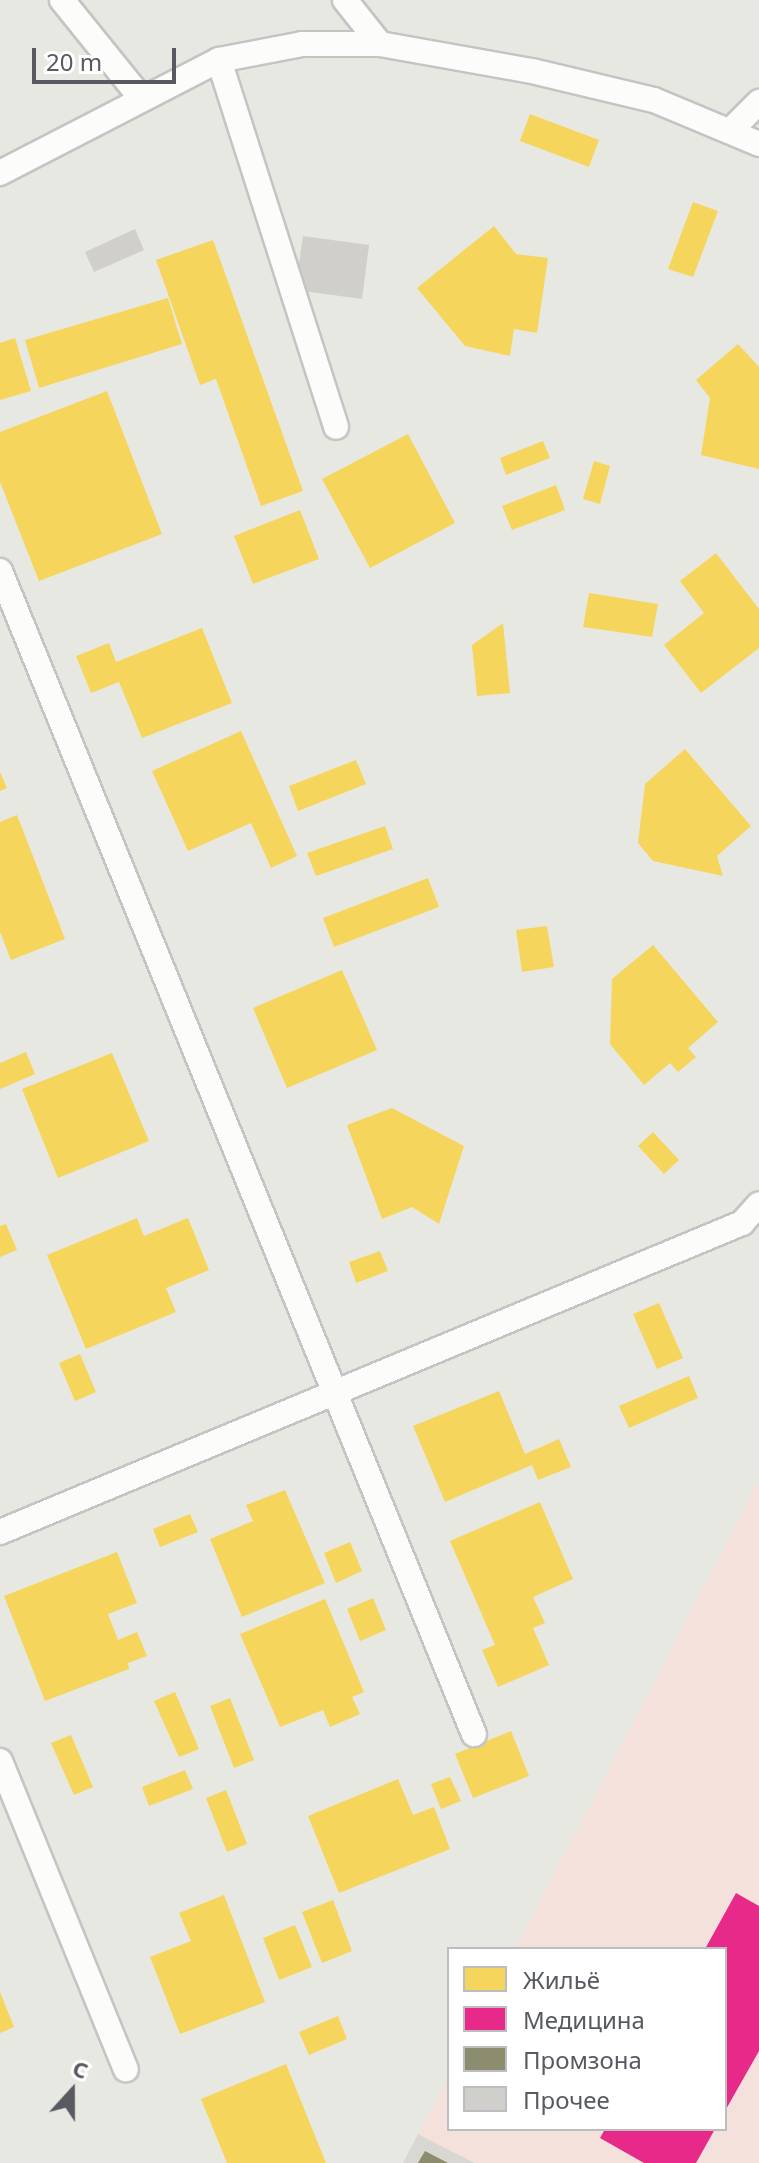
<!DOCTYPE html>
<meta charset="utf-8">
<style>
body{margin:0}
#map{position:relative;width:759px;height:2163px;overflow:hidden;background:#e8e8e2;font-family:"Noto Sans",sans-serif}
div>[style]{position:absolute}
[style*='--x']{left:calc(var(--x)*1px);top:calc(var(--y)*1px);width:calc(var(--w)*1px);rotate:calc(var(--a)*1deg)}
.industrial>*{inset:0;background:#d8d7d1}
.medical>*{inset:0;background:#f4e1db}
.homes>*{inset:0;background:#f6d55c}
.health>*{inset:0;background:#e7298a}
.industry>*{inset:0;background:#8c8c6e}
.building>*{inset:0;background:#d0cfcc}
.roads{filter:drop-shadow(2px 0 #c4c4c4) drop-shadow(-2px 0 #c4c4c4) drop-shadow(0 2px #c4c4c4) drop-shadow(0 -2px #c4c4c4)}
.lane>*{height:24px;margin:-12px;padding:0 12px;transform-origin:12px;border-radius:12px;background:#fcfcfb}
span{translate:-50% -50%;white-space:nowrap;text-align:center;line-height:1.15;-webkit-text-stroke:8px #fff;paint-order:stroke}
.legend{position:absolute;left:447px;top:1947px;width:280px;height:184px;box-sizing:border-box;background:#fff;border:2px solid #bcbdc0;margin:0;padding:10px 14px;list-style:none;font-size:24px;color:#575b61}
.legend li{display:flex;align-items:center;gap:16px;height:40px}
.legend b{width:40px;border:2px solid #bcbdc0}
.north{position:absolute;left:32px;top:2051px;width:80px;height:80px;-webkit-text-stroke:6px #fff;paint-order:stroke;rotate:21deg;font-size:22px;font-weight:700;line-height:32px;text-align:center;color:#575b61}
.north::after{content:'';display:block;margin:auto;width:28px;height:36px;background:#575b61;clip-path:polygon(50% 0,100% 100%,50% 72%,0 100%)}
.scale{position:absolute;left:32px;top:48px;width:144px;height:36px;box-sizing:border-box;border:4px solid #575b61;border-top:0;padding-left:10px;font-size:24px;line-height:28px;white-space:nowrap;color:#575b61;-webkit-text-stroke:6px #fff;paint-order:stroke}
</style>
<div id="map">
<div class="industrial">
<div style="clip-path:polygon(418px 2134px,475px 2163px,403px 2163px)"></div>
</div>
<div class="medical">
<div style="clip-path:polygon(759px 1481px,759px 2163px,475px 2163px,418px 2134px,449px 2075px,449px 2129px,725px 2129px,725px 1949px,515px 1949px)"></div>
</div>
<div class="homes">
<div style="clip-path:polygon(530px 114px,599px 140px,589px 167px,520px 141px)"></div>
<div style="clip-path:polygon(693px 202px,718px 211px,693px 277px,668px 269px)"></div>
<div style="clip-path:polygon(494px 226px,516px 254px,548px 258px,537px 333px,514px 329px,510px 356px,465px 346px,417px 288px)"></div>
<div style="clip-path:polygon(213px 240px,303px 491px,261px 506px,216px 379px,200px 385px,156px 260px)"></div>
<div style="clip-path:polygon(168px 298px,182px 344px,39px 388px,25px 340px)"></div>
<div style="clip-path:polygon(15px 338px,31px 391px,0 400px,0 343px)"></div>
<div style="clip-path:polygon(738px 344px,759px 367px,759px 469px,701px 455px,710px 398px,696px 380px)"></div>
<div style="clip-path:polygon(107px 391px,162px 534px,39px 581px,0 482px,0 432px)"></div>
<div style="clip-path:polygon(408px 434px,455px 523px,370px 568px,322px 479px)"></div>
<div style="clip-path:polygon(543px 441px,550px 458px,506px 475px,500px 458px)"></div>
<div style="clip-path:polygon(594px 461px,610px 466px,600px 504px,583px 499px)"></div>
<div style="clip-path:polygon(556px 485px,565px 510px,512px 530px,502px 506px)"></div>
<div style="clip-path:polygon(300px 510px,319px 559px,253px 584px,234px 536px)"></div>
<div style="clip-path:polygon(716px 553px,759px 609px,759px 648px,701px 693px,664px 645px,704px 613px,680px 581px)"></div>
<div style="clip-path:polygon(589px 593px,658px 604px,652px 637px,583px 627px)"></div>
<div style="clip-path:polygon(503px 623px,510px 693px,477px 696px,472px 645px)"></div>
<div style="clip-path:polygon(202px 628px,232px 703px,142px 738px,119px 682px,91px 693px,76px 656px,109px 643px,116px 662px)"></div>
<div style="clip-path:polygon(241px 731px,297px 856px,271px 868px,251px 823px,188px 851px,152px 771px)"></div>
<div style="clip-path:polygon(685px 749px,751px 826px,717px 856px,723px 876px,653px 861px,638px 843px,645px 784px)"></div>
<div style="clip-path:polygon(356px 760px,366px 784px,298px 811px,289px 786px)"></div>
<div style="clip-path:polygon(0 772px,7px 788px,0 791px)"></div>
<div style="clip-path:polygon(17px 815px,65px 939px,11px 960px,0 932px,0 822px)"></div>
<div style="clip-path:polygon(385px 826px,393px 849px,316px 876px,307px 853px)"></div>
<div style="clip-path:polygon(428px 878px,439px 907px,334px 947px,323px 918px)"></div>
<div style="clip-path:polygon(547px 926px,554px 967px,522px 972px,516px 930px)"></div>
<div style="clip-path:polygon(653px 945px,718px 1022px,688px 1048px,696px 1057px,678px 1072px,670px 1063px,644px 1085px,610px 1044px,612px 979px)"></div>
<div style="clip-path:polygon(342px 970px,377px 1050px,287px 1088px,253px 1008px)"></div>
<div style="clip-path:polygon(26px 1052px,35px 1074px,0 1089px,0 1063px)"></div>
<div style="clip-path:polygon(112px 1053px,149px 1141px,58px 1178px,22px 1089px)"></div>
<div style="clip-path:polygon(392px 1108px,464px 1146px,439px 1224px,412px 1207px,382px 1219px,347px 1125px)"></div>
<div style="clip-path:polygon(653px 1132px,679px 1160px,664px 1174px,638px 1146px)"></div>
<div style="clip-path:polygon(137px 1218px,144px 1236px,188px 1218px,209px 1270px,166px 1288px,176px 1312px,86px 1349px,47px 1255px)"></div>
<div style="clip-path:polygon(6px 1224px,17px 1250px,0 1257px,0 1226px)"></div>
<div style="clip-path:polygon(380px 1251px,388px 1271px,356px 1283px,349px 1262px)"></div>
<div style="clip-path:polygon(659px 1303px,683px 1358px,657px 1369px,633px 1314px)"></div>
<div style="clip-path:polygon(80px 1354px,96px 1392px,75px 1401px,59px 1363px)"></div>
<div style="clip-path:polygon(689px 1376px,698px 1398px,629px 1428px,619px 1406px)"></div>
<div style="clip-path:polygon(499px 1391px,525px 1454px,559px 1439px,571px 1467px,538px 1480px,532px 1465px,445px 1502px,413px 1426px)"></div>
<div style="clip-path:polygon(285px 1490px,325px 1583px,242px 1617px,210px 1539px,253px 1521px,246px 1505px)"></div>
<div style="clip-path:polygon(540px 1502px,573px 1579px,533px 1597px,545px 1623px,533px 1628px,549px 1665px,498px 1687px,482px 1650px,495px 1645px,450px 1541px)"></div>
<div style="clip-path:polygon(190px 1514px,198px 1532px,160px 1547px,153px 1529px)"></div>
<div style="clip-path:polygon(350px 1542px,362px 1571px,336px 1583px,324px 1553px)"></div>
<div style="clip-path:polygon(117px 1552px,137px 1603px,108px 1614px,118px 1640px,137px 1632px,147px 1656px,128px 1663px,129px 1669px,45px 1701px,4px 1596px)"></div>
<div style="clip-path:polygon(373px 1598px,386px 1630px,360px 1641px,347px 1609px)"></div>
<div style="clip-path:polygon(325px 1599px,364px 1692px,352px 1697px,360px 1714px,330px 1727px,323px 1710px,280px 1727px,240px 1634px)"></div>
<div style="clip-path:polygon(175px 1692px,199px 1749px,179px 1757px,154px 1701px)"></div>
<div style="clip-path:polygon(230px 1698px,254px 1760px,234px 1768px,210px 1706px)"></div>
<div style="clip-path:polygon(511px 1731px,529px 1776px,473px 1798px,455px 1754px)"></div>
<div style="clip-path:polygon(71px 1735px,93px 1787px,74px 1795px,51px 1743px)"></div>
<div style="clip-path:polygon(185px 1770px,193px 1789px,149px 1806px,142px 1787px)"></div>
<div style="clip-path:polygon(450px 1777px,461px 1801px,441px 1809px,431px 1784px)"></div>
<div style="clip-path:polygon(398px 1779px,413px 1815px,434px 1807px,450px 1849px,339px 1893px,308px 1816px)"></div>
<div style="clip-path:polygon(226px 1790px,247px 1844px,227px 1852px,206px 1798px)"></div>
<div style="clip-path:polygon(224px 1895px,265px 2002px,180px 2034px,150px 1957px,191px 1941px,179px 1913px)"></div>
<div style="clip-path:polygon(333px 1900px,352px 1951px,322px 1963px,302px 1912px)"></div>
<div style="clip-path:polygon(295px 1925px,312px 1967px,279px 1980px,263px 1938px)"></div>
<div style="clip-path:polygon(0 1992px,14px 2027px,0 2033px)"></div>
<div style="clip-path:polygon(338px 2016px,347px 2039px,309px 2055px,299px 2032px)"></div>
<div style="clip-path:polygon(286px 2064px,326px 2163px,227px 2163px,201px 2099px)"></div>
</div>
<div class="health">
<div style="clip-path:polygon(736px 1893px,759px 1906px,759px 2051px,725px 2111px,725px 1949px,705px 1949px)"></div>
<div style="clip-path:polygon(605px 2129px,715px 2129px,696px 2163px,644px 2163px,600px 2138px)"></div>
</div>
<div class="industry">
<div style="clip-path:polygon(425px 2151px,448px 2163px,418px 2163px)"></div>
</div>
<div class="building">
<div style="clip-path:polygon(135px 229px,144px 250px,94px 272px,85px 252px)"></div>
<div style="clip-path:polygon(303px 236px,369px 245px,362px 299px,295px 290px)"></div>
</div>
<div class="roads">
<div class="lane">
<div style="--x:62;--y:0;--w:126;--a:51.1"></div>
<div style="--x:345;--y:0;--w:56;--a:51.5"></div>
<div style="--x:219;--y:60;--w:385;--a:72.3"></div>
<div style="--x:731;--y:130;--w:40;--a:-45"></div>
<div style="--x:0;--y:173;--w:246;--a:-27.3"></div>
<div style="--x:219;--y:60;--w:85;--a:-10.9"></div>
<div style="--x:302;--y:44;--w:78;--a:0"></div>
<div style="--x:380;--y:44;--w:154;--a:10.1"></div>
<div style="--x:532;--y:71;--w:125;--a:13.4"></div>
<div style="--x:654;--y:100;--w:114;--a:22.7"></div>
<div style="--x:0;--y:571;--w:1256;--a:67.83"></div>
<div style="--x:0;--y:1532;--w:804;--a:-22.61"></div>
<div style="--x:742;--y:1223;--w:25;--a:-48"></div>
<div style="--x:0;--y:1761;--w:333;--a:67.8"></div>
</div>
</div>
<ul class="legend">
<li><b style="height:22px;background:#f6d55c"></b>Жильё</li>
<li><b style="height:22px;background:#e7298a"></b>Медицина</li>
<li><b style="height:22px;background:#8c8c6e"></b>Промзона</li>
<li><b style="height:22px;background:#d0cfcc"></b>Прочее</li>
</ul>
<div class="north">С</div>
<div class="scale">20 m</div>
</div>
